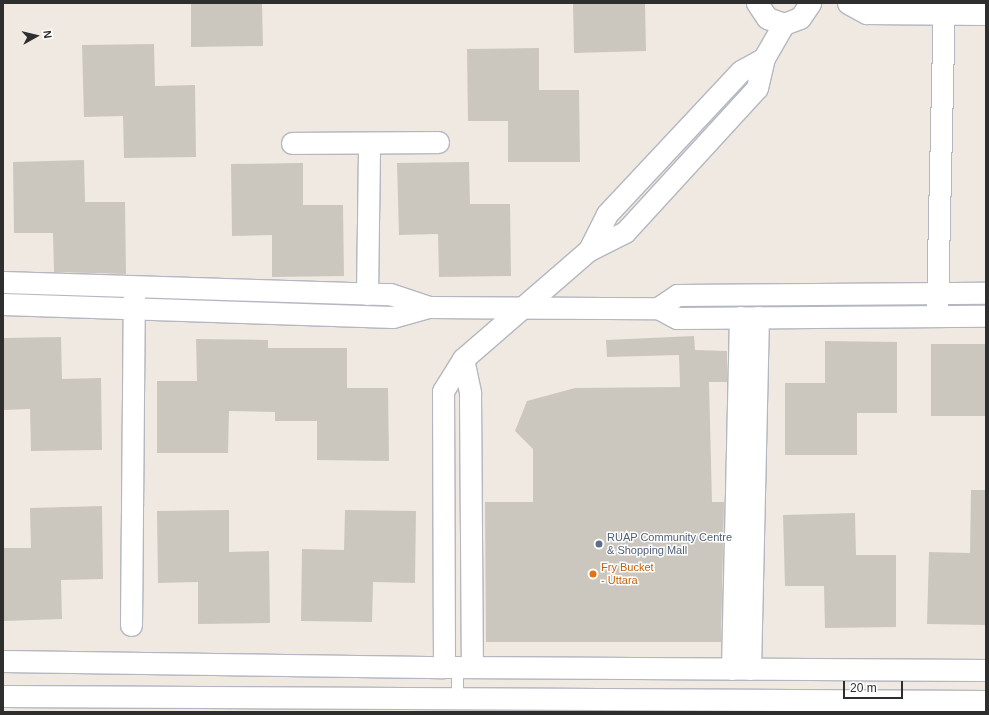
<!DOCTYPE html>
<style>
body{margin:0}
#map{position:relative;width:989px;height:715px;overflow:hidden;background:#efe9e1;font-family:Arial,sans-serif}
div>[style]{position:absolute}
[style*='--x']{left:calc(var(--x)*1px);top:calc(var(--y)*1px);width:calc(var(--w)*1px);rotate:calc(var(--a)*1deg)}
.building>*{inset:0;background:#cbc7bf}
.roads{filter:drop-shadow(1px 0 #b4b7c1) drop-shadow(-1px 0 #b4b7c1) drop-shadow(0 1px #b4b7c1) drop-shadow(0 -1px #b4b7c1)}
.service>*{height:11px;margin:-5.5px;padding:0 5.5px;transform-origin:5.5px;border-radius:5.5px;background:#fff}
.minor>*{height:21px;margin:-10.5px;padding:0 10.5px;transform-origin:10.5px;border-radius:10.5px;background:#fff}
.dots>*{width:11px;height:11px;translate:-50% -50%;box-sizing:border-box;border:2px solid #fff;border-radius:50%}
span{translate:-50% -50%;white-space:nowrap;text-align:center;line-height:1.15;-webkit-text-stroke:3px #fff;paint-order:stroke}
.service-label{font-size:11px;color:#4e5e75}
.left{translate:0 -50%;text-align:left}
.food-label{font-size:11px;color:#c56008}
.frame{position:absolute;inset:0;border:4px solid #2e2e2e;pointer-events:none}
.north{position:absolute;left:16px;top:16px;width:40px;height:40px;-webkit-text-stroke:3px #fff;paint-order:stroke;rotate:82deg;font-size:11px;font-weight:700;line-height:16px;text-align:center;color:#2e2e2e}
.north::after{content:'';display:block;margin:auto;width:14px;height:18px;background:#2e2e2e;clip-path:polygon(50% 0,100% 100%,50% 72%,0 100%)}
.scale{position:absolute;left:843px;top:681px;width:60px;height:18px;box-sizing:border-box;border:2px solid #2e2e2e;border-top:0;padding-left:5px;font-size:12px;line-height:14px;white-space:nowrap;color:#2e2e2e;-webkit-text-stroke:3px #fff;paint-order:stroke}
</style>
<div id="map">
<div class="building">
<div style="clip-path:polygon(191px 3px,262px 3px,263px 46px,191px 47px)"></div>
<div style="clip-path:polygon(573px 3px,645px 3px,646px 51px,574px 53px)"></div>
<div style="clip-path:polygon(154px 44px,155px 86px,195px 85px,196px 157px,124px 158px,123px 116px,84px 117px,82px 45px)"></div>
<div style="clip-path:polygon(539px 48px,539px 90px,579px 90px,580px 162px,508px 162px,508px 121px,468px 121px,467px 49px)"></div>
<div style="clip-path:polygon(84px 160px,85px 202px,125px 202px,126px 274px,54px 272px,53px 233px,14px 233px,13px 162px)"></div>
<div style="clip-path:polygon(469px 162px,470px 204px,510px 204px,511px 276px,439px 277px,438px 234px,399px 235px,397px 163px)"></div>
<div style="clip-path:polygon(303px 163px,303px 205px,343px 205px,344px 276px,272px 277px,272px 235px,232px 236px,231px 164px)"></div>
<div style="clip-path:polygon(694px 336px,695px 350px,727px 351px,727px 382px,709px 382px,712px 502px,724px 502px,721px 642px,486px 642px,485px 502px,533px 502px,533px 449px,515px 431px,527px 401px,575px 388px,680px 387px,679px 355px,607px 357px,606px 340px)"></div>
<div style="clip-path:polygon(61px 337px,62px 379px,101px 378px,102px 450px,31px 451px,30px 409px,3px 410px,3px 338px)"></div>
<div style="clip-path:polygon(196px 339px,268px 340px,268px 348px,347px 348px,347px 388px,388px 388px,389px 461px,317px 460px,317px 421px,275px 421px,275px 412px,229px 411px,228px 453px,157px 453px,157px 381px,197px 381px)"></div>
<div style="clip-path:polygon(825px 341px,897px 342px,897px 413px,857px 413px,857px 455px,785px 455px,785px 383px,825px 383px)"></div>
<div style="clip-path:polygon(931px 344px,986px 344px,986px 416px,931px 416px)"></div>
<div style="clip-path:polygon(971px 490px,986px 490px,986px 625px,927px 624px,929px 552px,970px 553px)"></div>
<div style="clip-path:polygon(102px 506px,103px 579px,61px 580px,62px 619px,3px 621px,3px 548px,31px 548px,30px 508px)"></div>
<div style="clip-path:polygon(229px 510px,229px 552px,269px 551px,270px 623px,198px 624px,198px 582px,158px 583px,157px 511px)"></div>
<div style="clip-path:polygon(345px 510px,416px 511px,415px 583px,373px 582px,372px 622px,301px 621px,302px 549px,344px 550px)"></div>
<div style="clip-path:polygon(855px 513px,856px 555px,896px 555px,896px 627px,825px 628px,824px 586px,785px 586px,783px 515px)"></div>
</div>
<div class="roads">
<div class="service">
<div style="--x:457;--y:697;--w:30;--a:-90"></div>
</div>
<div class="minor">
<div style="--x:757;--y:3;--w:18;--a:56"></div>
<div style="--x:767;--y:18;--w:18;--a:19"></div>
<div style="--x:784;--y:24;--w:17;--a:-21"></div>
<div style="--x:800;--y:18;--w:18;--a:-56"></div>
<div style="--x:848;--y:3;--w:21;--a:29"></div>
<div style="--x:866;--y:13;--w:120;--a:0.5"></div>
<div style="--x:292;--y:143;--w:146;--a:-0.4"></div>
<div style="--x:589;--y:250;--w:40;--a:-63.4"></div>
<div style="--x:607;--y:214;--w:196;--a:-46.9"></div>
<div style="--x:741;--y:71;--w:26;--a:-29"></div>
<div style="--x:3;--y:282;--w:387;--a:1.8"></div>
<div style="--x:390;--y:294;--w:41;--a:18.4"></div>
<div style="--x:367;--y:294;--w:151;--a:-89.2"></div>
<div style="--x:3;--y:304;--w:390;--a:1.9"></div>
<div style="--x:393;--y:317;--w:37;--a:-16"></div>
<div style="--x:429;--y:307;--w:229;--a:0.3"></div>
<div style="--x:658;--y:308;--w:21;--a:28"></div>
<div style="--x:677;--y:318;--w:309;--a:-0.4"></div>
<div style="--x:937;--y:306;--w:303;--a:-88.7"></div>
<div style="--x:658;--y:308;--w:23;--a:-34"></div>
<div style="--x:677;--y:295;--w:309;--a:-0.4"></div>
<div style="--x:463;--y:359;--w:35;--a:78"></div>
<div style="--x:470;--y:393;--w:274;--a:89.6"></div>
<div style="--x:131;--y:625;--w:331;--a:-89.5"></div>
<div style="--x:3;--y:661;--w:441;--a:0.8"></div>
<div style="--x:444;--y:667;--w:542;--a:0.32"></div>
<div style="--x:444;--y:667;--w:276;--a:-90.2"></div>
<div style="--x:443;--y:391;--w:38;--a:-58"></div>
<div style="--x:463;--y:359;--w:167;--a:-40.9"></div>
<div style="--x:589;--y:250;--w:40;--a:-26.6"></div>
<div style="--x:625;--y:232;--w:195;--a:-47.5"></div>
<div style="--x:757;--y:88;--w:31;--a:-77"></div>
<div style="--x:764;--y:58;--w:39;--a:-60"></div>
<div style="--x:732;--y:669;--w:352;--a:-88.7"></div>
<div style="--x:750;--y:669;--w:352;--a:-88.7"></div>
<div style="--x:3;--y:696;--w:983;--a:0.29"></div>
</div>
</div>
<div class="dots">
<div style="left:599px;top:544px;background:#5c6f8a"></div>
<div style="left:593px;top:574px;background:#e8710a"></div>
</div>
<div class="service-label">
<span class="left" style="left:607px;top:544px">RUAP Community Centre<br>&amp; Shopping Mall</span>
</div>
<div class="food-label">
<span class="left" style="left:601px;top:574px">Fry Bucket<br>- Uttara</span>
</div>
<div class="frame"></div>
<div class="north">N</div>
<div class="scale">20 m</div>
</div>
